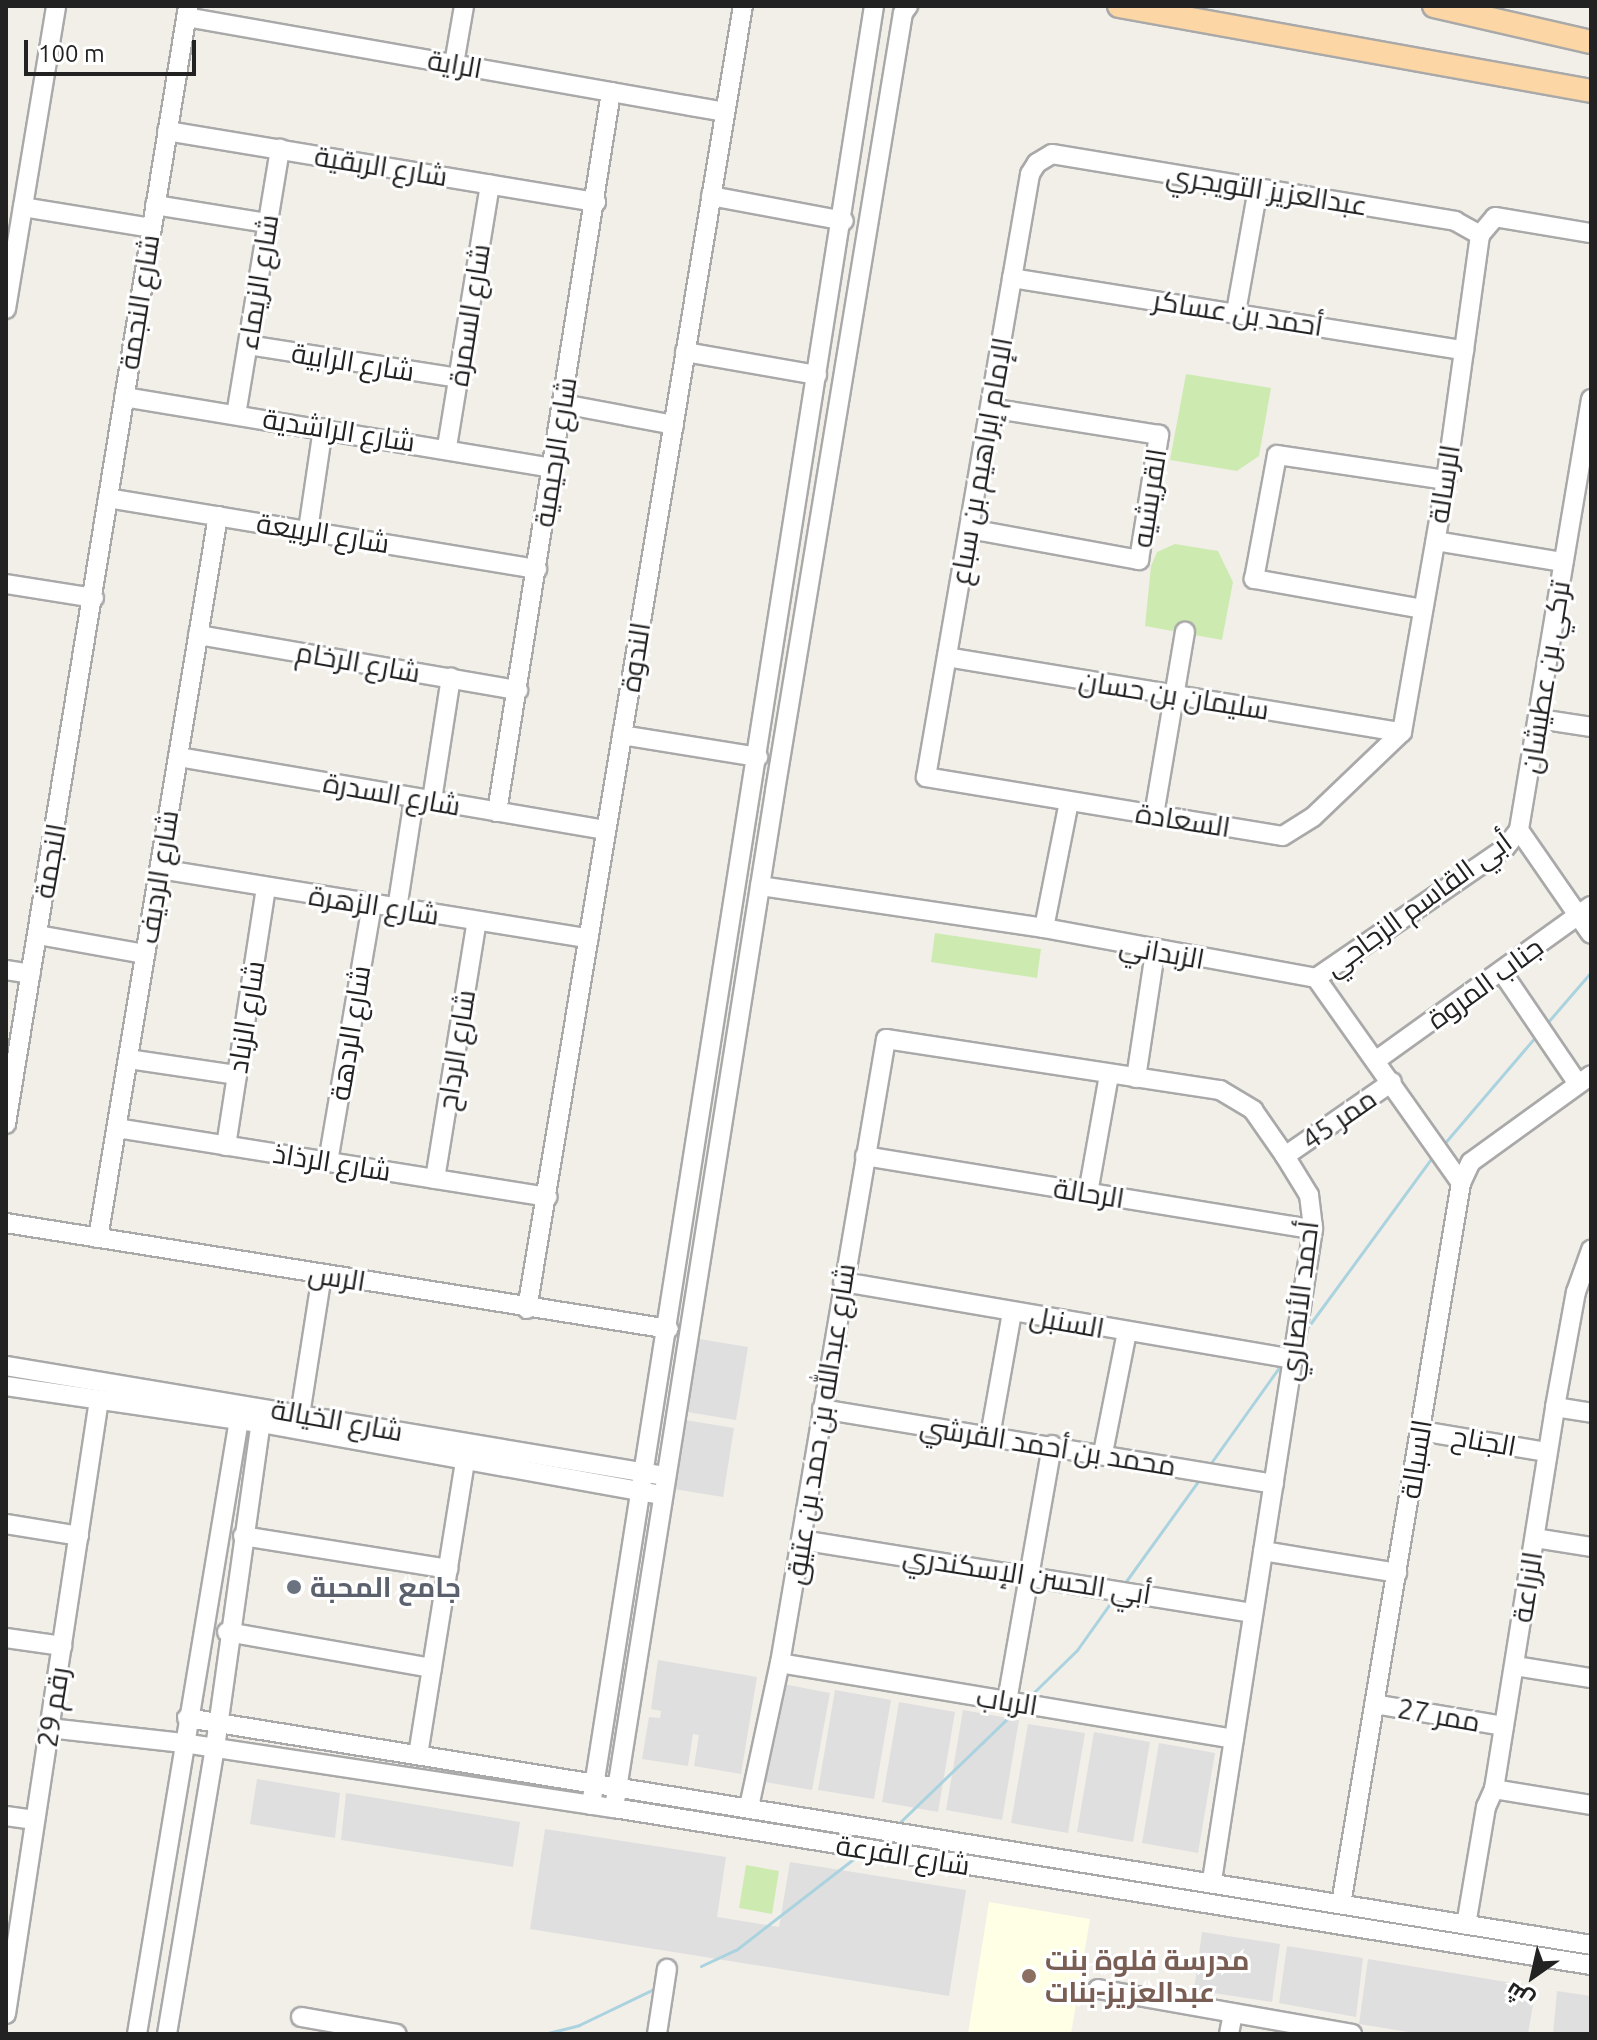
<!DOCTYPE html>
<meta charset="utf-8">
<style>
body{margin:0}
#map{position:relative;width:1597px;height:2040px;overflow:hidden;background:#f2efe9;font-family:Ubuntu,Cairo,sans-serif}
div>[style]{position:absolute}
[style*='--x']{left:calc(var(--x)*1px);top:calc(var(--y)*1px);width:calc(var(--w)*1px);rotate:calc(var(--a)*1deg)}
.residential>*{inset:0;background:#e0dfdf}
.education>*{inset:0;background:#ffffe5}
.grass>*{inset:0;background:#cdebb0}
.stream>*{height:3px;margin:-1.5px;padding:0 1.5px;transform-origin:1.5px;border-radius:1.5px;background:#aad3df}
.roads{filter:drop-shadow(2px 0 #a9a9a9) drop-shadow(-2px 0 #a9a9a9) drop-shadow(0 2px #a9a9a9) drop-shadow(0 -2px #a9a9a9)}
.minor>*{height:18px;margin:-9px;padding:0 9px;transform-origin:9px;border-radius:9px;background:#fff}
.major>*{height:22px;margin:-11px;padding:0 11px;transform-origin:11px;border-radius:11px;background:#fcd6a4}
.dots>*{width:22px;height:22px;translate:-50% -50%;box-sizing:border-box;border:4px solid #fff;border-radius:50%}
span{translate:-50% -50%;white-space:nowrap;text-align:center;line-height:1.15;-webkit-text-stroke:6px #fff;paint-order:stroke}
.street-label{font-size:28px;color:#222}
.worship-label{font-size:28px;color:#5b616d;font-weight:700}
.left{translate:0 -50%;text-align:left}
.education-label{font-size:28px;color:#785e54;font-weight:700}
.frame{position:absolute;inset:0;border:8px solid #222;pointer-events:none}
.north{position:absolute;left:1493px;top:1936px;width:80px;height:80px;-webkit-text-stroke:6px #fff;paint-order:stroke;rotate:214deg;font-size:22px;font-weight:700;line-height:32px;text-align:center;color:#222}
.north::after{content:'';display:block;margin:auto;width:28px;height:36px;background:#222;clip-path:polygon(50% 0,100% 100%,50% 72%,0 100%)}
.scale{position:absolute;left:24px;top:40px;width:172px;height:36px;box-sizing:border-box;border:4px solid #222;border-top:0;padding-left:10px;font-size:24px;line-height:28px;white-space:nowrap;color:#222;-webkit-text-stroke:6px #fff;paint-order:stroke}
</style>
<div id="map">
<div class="residential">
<div style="clip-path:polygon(699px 1339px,748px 1347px,736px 1420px,687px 1412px)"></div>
<div style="clip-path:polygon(685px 1420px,734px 1428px,723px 1497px,674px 1489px)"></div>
<div style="clip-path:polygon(658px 1660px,757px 1677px,741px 1774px,694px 1766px,699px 1735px,693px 1734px,688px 1766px,642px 1759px,649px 1717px,660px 1718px,661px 1711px,651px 1709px)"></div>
<div style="clip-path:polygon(778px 1683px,830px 1693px,812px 1790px,759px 1781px)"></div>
<div style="clip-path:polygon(835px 1690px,891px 1700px,874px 1799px,818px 1790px)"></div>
<div style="clip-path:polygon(899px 1702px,955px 1712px,938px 1812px,882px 1802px)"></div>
<div style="clip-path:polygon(963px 1710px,1019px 1720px,1002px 1820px,946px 1810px)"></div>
<div style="clip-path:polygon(1028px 1724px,1085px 1733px,1068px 1833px,1011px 1823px)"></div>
<div style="clip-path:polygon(1094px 1732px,1150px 1742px,1133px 1842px,1077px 1832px)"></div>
<div style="clip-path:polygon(1159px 1743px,1215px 1753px,1198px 1853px,1142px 1843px)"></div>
<div style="clip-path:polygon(257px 1779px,340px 1793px,335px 1838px,250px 1824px)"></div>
<div style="clip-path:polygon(346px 1793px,520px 1822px,513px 1867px,341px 1840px)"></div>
<div style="clip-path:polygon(545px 1829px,726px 1857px,717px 1917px,779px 1927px,790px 1862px,966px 1890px,949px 1996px,530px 1929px)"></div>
<div style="clip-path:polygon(1202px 1932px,1280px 1944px,1272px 2002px,1194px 1990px)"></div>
<div style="clip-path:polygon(1287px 1946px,1363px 1958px,1356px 2017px,1279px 2003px)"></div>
<div style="clip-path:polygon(1368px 1959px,1536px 1987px,1528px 2034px,1421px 2034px,1359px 2024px)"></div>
<div style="clip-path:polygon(1557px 1991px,1591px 1996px,1591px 2034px,1553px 2034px)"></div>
</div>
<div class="education">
<div style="clip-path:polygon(989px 1902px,1090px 1919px,1071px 2034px,968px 2034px)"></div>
</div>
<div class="grass">
<div style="clip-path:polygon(1186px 374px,1271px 388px,1259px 456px,1237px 471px,1170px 460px)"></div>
<div style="clip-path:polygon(1175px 544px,1218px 551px,1233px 582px,1222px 640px,1145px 626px,1151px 566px,1157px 552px)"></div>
<div style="clip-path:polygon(935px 933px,1041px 949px,1037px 978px,931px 962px)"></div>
<div style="clip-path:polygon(746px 1865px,779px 1871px,772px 1914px,739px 1908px)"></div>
</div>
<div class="stream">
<div style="--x:1547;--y:1023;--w:67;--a:-49.2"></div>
<div style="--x:1443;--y:1145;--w:145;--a:-49.5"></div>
<div style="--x:1305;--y:1331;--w:217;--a:-53.8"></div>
<div style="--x:1208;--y:1467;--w:124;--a:-54.5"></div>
<div style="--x:1124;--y:1584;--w:128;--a:-54.2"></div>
<div style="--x:1028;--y:1698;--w:69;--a:-44.4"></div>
<div style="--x:1077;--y:1650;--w:64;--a:-54.6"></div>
<div style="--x:897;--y:1825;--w:164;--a:-44"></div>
<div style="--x:701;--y:1966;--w:38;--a:-25"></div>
<div style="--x:736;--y:1950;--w:153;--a:-37.8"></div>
<div style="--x:544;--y:2034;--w:36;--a:-14"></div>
<div style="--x:579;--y:2025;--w:88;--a:-25.7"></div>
</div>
<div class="roads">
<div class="minor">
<div style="--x:186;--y:17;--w:547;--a:10"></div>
<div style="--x:454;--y:64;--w:59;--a:-80.2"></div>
<div style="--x:167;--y:131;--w:435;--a:9.4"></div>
<div style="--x:711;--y:196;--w:135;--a:10.6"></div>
<div style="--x:155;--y:205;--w:114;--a:9.1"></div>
<div style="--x:23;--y:207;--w:130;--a:9.3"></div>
<div style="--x:1480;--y:235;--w:23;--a:-50"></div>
<div style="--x:1495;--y:217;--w:97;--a:9.5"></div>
<div style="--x:1012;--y:278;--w:458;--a:9.1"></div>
<div style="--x:6;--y:309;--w:307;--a:-80.6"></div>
<div style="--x:1236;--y:312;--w:125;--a:-79.9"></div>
<div style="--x:248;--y:345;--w:213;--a:8.9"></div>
<div style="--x:685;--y:352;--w:134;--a:9.9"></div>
<div style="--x:124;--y:397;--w:435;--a:9.4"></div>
<div style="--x:1591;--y:399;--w:437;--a:99.5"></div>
<div style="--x:1519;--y:830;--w:126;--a:55.3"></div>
<div style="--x:563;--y:404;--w:113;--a:10.7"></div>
<div style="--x:236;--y:415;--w:270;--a:-80.6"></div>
<div style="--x:447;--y:447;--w:266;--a:-80.7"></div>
<div style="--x:108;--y:498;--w:435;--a:9.4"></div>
<div style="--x:970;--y:529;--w:172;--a:10.4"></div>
<div style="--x:1139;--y:560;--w:127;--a:-80.9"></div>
<div style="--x:1159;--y:435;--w:171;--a:-170.9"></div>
<div style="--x:308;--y:530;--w:103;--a:-81.6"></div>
<div style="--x:1436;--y:541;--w:129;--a:9.4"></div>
<div style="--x:6;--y:584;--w:89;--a:9"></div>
<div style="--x:1423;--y:609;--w:172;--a:-169.9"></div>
<div style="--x:1254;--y:579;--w:126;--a:-79.5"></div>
<div style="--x:1277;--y:455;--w:171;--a:8.4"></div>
<div style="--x:198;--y:635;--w:325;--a:9.8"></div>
<div style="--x:947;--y:657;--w:461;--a:9.4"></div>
<div style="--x:1539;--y:719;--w:53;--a:8.7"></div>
<div style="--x:1402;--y:732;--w:123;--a:136.3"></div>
<div style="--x:1313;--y:817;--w:36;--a:148"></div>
<div style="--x:1282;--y:836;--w:361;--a:-170.6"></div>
<div style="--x:926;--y:777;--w:612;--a:-80.21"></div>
<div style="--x:1030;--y:174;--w:13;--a:-58"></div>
<div style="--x:1037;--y:163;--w:17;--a:-31"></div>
<div style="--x:1052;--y:154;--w:409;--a:9.4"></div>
<div style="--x:1455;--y:221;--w:29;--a:29"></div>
<div style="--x:1402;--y:732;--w:256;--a:-80.1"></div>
<div style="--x:1446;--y:480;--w:247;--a:-82.1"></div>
<div style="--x:622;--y:735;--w:138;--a:9.2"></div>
<div style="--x:178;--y:757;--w:434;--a:9.7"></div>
<div style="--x:432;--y:800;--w:124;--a:-81.2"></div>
<div style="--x:497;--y:812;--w:729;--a:-81"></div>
<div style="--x:1154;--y:815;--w:186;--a:-80.4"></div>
<div style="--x:160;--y:869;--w:434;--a:9.2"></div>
<div style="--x:760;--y:886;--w:287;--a:8.4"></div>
<div style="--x:1044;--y:928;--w:277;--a:10.4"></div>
<div style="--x:1316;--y:978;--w:251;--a:54.7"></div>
<div style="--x:397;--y:909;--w:111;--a:-81.2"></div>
<div style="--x:1044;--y:928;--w:128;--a:-78.8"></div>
<div style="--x:38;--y:935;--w:109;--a:10.1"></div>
<div style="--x:6;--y:970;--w:25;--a:9"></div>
<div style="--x:1502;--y:972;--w:135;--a:55.8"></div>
<div style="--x:1316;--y:978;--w:229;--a:-34.5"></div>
<div style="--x:1505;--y:848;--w:23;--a:-52"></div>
<div style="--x:128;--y:1059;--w:110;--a:8.4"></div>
<div style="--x:1378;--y:1059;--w:262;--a:-35.7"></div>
<div style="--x:1136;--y:1078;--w:127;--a:-81.4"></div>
<div style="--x:6;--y:1124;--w:1133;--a:-80.75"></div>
<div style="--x:117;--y:1128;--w:436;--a:9.1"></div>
<div style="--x:226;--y:1146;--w:261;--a:-81.2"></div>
<div style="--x:865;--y:1156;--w:454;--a:9.3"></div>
<div style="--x:1285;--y:1156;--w:130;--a:-34.7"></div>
<div style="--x:328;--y:1162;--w:262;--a:-80.3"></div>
<div style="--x:435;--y:1179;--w:261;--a:-80.8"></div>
<div style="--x:1088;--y:1193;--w:120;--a:-79.9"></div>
<div style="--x:6;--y:1223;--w:671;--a:9.08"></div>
<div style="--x:98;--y:1238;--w:732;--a:-80.56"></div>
<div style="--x:843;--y:1282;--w:456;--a:9.7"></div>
<div style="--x:527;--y:1309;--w:1321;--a:-80.59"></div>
<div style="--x:6;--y:1366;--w:661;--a:9.49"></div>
<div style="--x:6;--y:1386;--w:258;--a:8.3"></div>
<div style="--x:261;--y:1423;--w:399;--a:10.2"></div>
<div style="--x:1555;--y:1407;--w:36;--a:9"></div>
<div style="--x:822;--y:1409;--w:458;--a:9.4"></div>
<div style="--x:300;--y:1415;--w:142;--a:-81.1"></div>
<div style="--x:1421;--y:1431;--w:128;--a:9.5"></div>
<div style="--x:990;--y:1436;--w:126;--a:-79.9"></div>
<div style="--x:1103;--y:1453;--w:123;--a:-78.8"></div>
<div style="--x:6;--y:1524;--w:74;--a:9.3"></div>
<div style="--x:243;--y:1536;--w:208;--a:9.1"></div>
<div style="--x:1535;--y:1538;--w:57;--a:9.1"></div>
<div style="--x:801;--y:1540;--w:458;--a:9.2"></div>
<div style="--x:1263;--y:1551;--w:136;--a:9.3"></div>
<div style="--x:227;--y:1632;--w:208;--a:10"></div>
<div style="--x:6;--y:1638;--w:57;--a:8.1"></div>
<div style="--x:780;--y:1663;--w:460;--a:9.5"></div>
<div style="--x:1515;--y:1666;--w:77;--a:9"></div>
<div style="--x:1007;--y:1701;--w:260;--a:-80"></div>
<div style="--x:1374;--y:1704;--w:132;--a:9.6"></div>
<div style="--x:187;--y:1718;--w:1422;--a:9.18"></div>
<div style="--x:49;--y:1728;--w:135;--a:6.4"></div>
<div style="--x:183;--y:1743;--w:436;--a:8.6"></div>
<div style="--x:614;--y:1808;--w:990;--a:9.13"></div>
<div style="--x:418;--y:1755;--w:298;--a:-80.9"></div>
<div style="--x:1494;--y:1789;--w:98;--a:9.4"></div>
<div style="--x:591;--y:1805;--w:1821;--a:-81.06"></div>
<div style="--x:749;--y:1807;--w:147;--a:-77.9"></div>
<div style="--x:780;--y:1663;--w:633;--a:-80.36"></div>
<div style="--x:886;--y:1039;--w:338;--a:8.7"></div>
<div style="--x:1220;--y:1090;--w:39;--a:31"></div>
<div style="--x:1253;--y:1110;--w:56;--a:55.2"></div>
<div style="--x:1285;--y:1156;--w:46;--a:58.4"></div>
<div style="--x:1309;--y:1195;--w:34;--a:83"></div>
<div style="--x:1313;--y:1229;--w:660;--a:98.81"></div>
<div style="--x:614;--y:1808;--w:1030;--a:-81"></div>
<div style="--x:775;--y:791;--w:788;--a:-80.66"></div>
<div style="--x:903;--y:13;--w:9;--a:-54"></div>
<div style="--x:6;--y:1816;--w:29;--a:8"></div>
<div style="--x:1341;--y:1904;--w:731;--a:-80.55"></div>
<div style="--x:1461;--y:1183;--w:23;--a:-65"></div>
<div style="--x:1471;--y:1162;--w:148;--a:-35.9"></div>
<div style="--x:1466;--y:1925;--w:120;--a:-80.4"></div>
<div style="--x:1486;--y:1807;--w:20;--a:-66"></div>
<div style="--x:1494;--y:1789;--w:387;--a:-80.9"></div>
<div style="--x:1555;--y:1407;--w:117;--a:-79.7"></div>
<div style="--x:1576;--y:1292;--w:45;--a:-70.3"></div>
<div style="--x:1098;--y:1989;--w:258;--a:10"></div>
<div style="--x:6;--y:2014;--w:621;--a:-81.39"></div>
<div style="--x:301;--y:2017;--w:97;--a:10"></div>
<div style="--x:137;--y:2034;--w:635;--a:-80.57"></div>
<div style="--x:167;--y:2034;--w:290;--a:-80.5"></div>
<div style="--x:215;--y:1748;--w:339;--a:-82"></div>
<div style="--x:657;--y:2034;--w:66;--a:-81.3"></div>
<div style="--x:1229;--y:2034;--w:21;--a:-79"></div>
</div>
<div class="major">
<div style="--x:1119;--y:6;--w:480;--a:10.2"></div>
<div style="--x:1434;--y:6;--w:161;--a:12.9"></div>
</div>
</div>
<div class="dots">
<div style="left:294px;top:1587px;background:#6b7280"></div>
<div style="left:1029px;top:1976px;background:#8d6e63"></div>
</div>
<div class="street-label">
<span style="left:455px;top:64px;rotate:10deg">الراية</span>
<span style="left:381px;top:166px;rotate:9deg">شارع الربقية</span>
<span style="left:1267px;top:190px;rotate:9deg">عبدالعزيز التويجري</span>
<span style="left:258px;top:282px;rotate:-81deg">شارع الزيماء</span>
<span style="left:139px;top:302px;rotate:-81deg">شارع النجمة</span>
<span style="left:1238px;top:313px;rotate:9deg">أحمد بن عساكر</span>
<span style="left:469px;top:315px;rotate:-81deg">شارع السمرة</span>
<span style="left:353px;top:362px;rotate:9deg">شارع الرابية</span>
<span style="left:339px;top:430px;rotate:9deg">شارع الراشدية</span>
<span style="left:555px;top:452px;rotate:-81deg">شارع الرحيمية</span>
<span style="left:981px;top:461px;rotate:-80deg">الإمام إبراهيم بن سباع</span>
<span style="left:1444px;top:484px;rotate:-81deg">الرسالة</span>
<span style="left:1149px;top:498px;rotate:-81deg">القريشيه</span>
<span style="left:323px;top:533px;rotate:9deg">شارع الربيعة</span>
<span style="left:635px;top:657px;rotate:-81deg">الندوة</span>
<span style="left:358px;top:662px;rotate:10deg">شارع الرخام</span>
<span style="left:1545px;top:677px;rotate:-81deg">تركي بن عطيشان</span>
<span style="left:1174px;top:695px;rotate:9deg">سليمان بن حسان</span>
<span style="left:392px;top:794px;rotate:10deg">شارع السدرة</span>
<span style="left:1183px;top:820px;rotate:9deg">السعادة</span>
<span style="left:50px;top:861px;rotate:-80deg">النجمة</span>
<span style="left:158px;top:877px;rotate:-81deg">شارع الرديف</span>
<span style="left:1418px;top:904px;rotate:-36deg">أبي القاسم الزجاجي</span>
<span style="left:374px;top:905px;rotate:9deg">شارع الزهرة</span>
<span style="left:1162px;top:952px;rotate:10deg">الزبداني</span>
<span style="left:1485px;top:983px;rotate:-36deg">جناب المروة</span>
<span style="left:246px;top:1017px;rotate:-81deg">شارع الزباد</span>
<span style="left:350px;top:1033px;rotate:-81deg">شارع الردهة</span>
<span style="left:456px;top:1050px;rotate:-81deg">شارع الرداح</span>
<span style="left:1339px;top:1119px;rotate:-35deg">ممر 45</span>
<span style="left:332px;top:1162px;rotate:9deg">شارع الرذاذ</span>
<span style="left:1089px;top:1193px;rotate:9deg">الرحالة</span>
<span style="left:337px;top:1277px;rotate:9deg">الرس</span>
<span style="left:1299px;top:1301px;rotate:-83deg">أحمد الأنصاري</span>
<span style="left:1067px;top:1322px;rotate:10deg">السنبل</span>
<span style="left:337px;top:1420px;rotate:10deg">شارع الخيالة</span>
<span style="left:820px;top:1424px;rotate:-81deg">شارع عبدالله بن حمد بن عتيق</span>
<span style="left:1484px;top:1441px;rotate:10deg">الجناح</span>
<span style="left:1048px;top:1446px;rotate:9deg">محمد بن أحمد القرشي</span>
<span style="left:1416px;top:1459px;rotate:-81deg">السبالة</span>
<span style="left:1027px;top:1575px;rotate:9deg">أبي الحسن الإسكندري</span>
<span style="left:1527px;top:1587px;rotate:-81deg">الزراعة</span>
<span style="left:1007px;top:1701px;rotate:9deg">الرباب</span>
<span style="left:53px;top:1707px;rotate:-81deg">رقم 29</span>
<span style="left:1439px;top:1715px;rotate:10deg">ممر 27</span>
<span style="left:903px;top:1855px;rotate:9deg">شارع الفرعة</span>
</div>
<div class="worship-label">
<span class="left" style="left:310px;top:1587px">جامع المحبة</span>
</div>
<div class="education-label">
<span class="left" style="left:1045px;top:1976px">مدرسة فلوة بنت<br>عبدالعزيز-بنات</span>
</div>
<div class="frame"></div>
<div class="north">ش</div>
<div class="scale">100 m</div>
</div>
